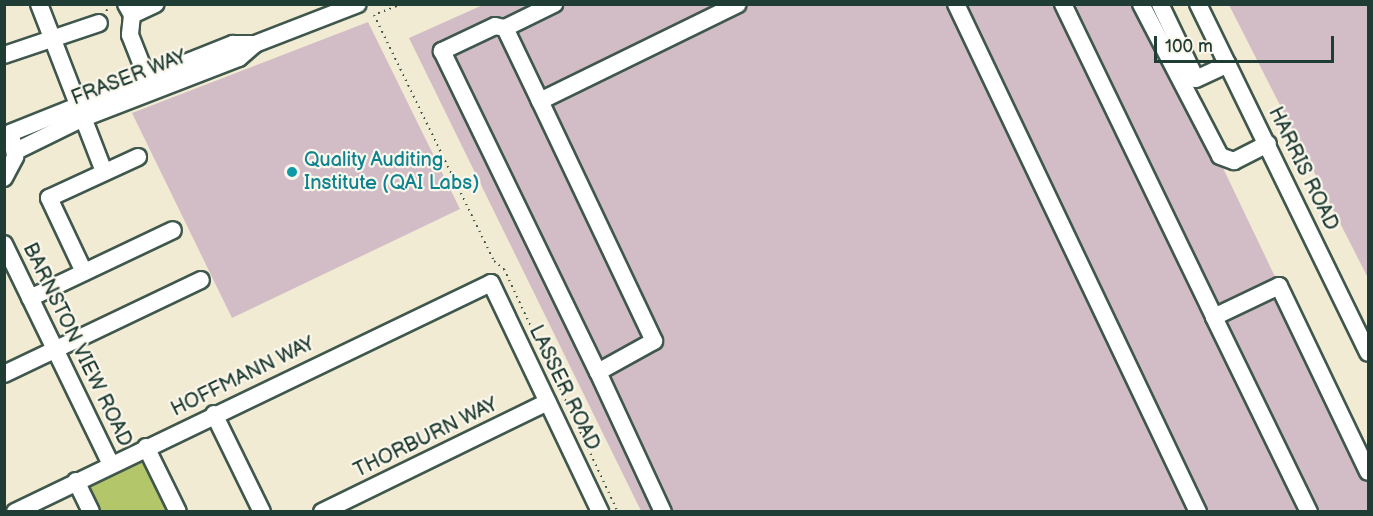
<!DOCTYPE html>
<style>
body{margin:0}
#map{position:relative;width:1373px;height:516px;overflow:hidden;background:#f2ebd3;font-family:"Balsamiq Sans",sans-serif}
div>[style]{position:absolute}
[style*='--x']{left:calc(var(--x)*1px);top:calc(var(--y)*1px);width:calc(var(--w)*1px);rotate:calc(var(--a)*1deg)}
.industrial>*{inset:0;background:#d2bdc6}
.green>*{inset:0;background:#b4c66a}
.path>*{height:2px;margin-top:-1px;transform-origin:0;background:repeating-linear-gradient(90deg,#3f574c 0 1.5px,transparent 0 6px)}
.roads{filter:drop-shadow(2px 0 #3f574c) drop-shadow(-2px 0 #3f574c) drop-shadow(0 2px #3f574c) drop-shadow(0 -2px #3f574c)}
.minor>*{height:16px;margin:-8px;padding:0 8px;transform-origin:8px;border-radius:8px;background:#fff}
.dots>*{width:16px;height:16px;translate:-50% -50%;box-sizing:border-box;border:3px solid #fbf7ec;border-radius:50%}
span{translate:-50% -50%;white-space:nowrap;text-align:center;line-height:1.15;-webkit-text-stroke:4.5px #fbf7ec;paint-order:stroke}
.street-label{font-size:20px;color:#1f3d34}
.culture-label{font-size:20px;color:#0d838f}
.left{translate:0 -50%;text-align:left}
.frame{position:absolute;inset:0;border:6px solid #1f3d34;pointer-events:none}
.scale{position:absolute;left:1154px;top:36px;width:180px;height:27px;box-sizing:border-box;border:3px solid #1f3d34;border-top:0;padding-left:8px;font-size:18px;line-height:21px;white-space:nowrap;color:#1f3d34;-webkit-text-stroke:4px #fbf7ec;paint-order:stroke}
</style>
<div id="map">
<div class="industrial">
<div style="clip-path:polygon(485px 4px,1145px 5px,1368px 471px,1368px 511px,641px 511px,409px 38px)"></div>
<div style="clip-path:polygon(1229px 5px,1368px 5px,1368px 278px)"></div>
<div style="clip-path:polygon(368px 22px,460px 209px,232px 318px,132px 113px)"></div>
</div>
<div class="green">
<div style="clip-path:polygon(142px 462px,166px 511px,95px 511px,84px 490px)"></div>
</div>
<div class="path">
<div style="--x:104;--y:4;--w:8;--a:67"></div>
<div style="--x:402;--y:4;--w:30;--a:159"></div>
<div style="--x:374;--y:15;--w:274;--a:64"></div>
<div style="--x:494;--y:261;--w:13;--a:39"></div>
<div style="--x:504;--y:269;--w:268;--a:64.9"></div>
</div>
<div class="roads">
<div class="minor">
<div style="--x:39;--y:4;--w:180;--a:68.8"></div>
<div style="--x:126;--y:4;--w:13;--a:61"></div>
<div style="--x:132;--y:15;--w:20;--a:96"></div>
<div style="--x:130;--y:35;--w:57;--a:68.4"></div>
<div style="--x:956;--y:4;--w:563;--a:64.53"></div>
<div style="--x:1063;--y:4;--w:348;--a:64.2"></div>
<div style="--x:1141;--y:4;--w:171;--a:62.5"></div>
<div style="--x:1220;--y:156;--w:15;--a:20"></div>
<div style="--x:1234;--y:161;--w:38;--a:-27"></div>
<div style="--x:1160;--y:4;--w:83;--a:64.4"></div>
<div style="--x:1196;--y:79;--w:35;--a:-25"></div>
<div style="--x:1198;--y:4;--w:388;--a:64"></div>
<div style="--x:132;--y:15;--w:26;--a:-25"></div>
<div style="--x:505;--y:28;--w:55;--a:-26.1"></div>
<div style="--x:4;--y:55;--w:100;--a:-18.6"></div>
<div style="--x:540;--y:101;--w:81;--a:-115.6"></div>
<div style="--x:505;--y:28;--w:10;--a:-169"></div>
<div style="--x:495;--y:26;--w:59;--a:154.7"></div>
<div style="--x:442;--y:51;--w:357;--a:64.1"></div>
<div style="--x:10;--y:133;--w:240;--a:-21.8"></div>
<div style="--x:233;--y:44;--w:22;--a:0"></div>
<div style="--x:16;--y:151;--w:72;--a:-26.2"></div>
<div style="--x:81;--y:119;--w:169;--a:-21.1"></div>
<div style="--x:239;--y:58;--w:21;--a:-41"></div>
<div style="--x:255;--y:44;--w:110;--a:-21.2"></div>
<div style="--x:4;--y:178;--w:24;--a:-62"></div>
<div style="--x:15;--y:157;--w:15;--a:-98"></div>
<div style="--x:4;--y:244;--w:245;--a:64.1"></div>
<div style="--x:84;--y:272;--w:82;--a:-115.3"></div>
<div style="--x:49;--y:198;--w:98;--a:-24.7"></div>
<div style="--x:30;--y:298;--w:158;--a:-25.4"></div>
<div style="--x:4;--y:374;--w:218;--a:-25.5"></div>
<div style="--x:214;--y:414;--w:109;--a:63.9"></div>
<div style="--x:146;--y:447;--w:72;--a:63.8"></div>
<div style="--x:76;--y:481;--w:34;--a:64"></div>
<div style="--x:15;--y:512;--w:528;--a:-25.69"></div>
<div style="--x:491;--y:283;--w:254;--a:64.5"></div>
<div style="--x:322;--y:512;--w:251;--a:-26"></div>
<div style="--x:663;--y:512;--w:154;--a:-114.9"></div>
<div style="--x:598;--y:372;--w:64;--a:-29"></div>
<div style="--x:654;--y:341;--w:266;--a:-115.4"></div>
<div style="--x:540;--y:101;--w:220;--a:-26.1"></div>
<div style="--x:1309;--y:512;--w:217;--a:-116"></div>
<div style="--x:1214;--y:317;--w:72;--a:-25.5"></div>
<div style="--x:1279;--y:286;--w:206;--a:64.4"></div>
</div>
</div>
<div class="dots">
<div style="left:292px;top:172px;background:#0f9aa8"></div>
</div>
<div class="street-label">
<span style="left:129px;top:78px;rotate:-21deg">FRASER WAY</span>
<span style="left:1303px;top:169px;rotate:64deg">HARRIS ROAD</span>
<span style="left:77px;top:345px;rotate:64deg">BARNSTON VIEW ROAD</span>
<span style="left:243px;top:377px;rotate:-26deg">HOFFMANN WAY</span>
<span style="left:564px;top:388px;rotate:64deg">LASSER ROAD</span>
<span style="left:426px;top:438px;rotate:-26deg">THORBURN WAY</span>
</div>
<div class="culture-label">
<span class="left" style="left:304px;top:172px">Quality Auditing<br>Institute (QAI Labs)</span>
</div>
<div class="frame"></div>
<div class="scale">100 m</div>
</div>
